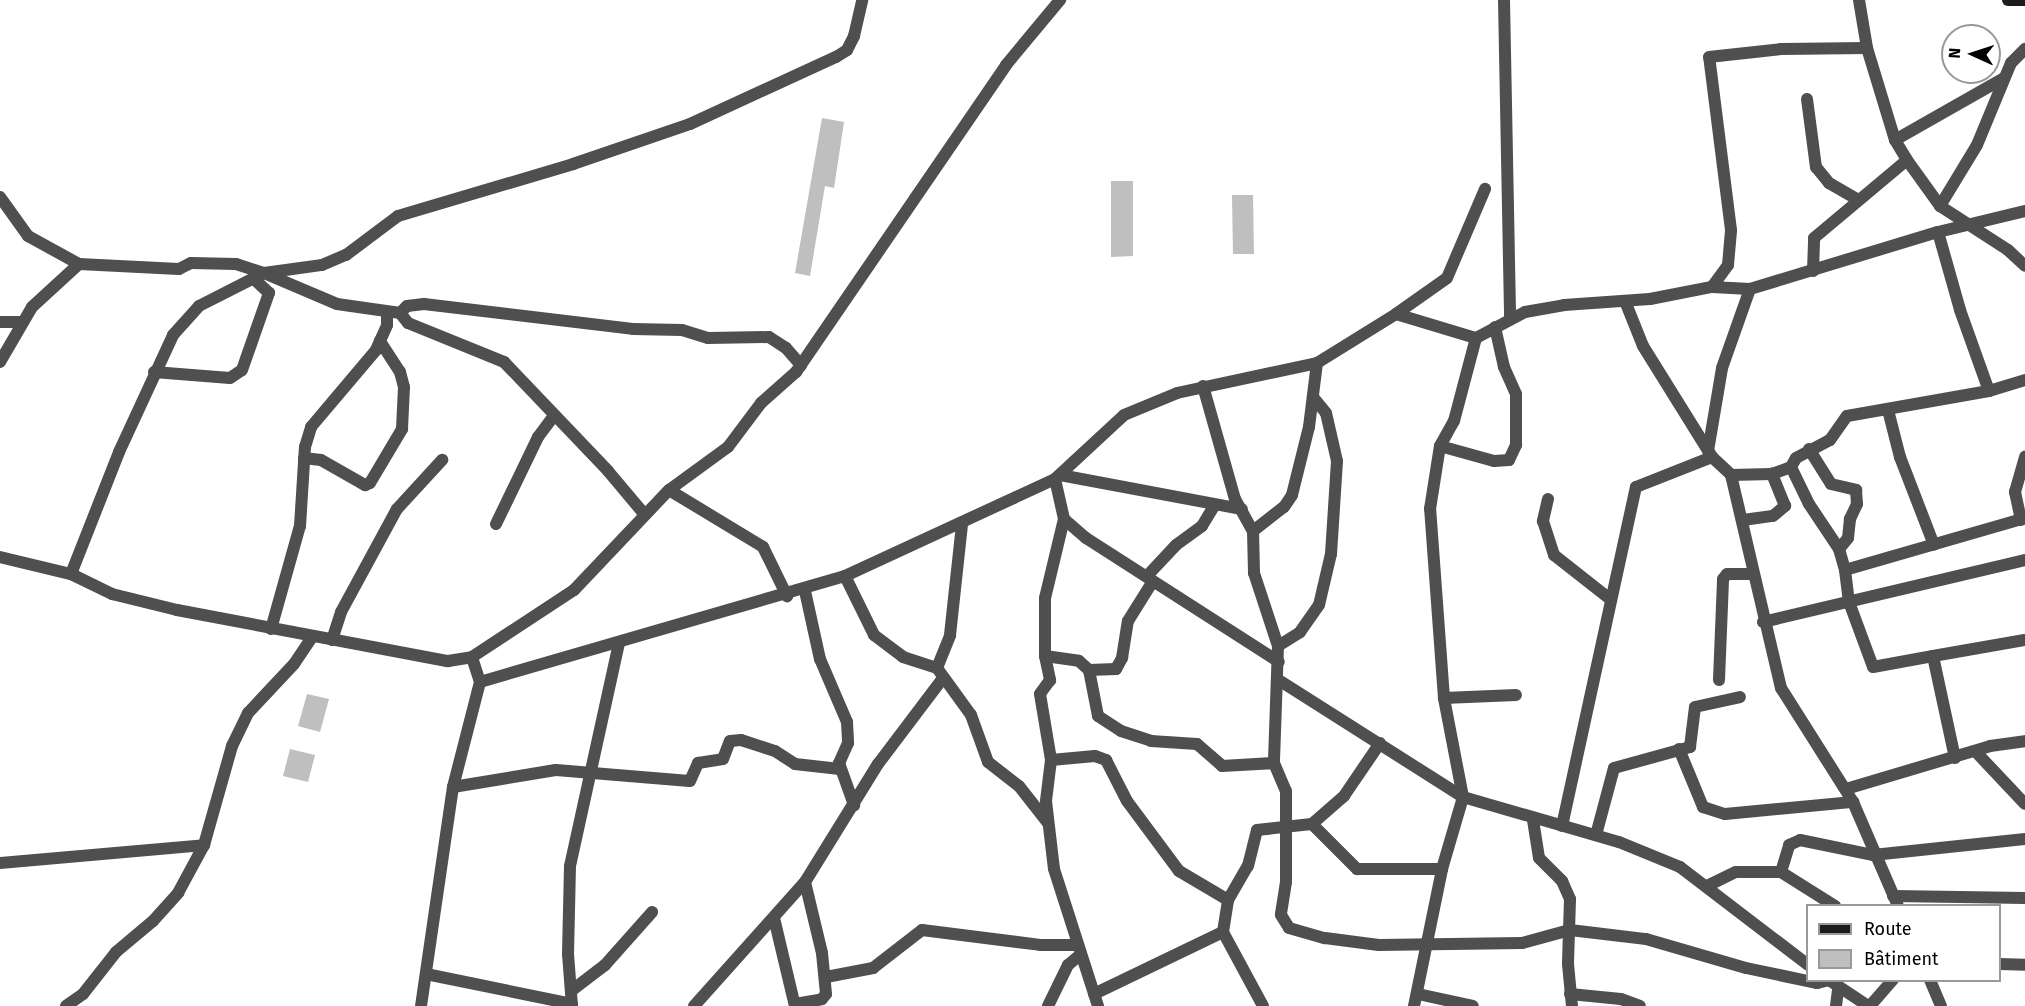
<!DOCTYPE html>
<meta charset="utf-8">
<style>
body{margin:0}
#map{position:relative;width:2025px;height:1006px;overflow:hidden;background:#fff;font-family:"Fira Sans",sans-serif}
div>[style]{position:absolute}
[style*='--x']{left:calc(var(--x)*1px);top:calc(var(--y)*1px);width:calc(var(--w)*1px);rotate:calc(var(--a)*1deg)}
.building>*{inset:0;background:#bfbfbf}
.street>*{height:12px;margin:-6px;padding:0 6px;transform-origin:6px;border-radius:6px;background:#4f4f4f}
.secondary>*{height:12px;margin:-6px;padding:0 6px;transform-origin:6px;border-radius:6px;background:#1c1c1c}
span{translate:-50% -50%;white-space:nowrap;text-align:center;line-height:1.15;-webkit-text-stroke:4.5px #fff;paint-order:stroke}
.legend{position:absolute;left:1806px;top:904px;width:195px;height:78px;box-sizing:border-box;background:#fff;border:2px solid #999;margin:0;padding:8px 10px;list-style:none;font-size:18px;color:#000}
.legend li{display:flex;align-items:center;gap:12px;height:30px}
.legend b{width:30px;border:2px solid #999}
.north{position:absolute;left:1941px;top:24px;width:60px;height:60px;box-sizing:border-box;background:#fff;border:2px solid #999;border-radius:50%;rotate:273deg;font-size:16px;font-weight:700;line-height:24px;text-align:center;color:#000}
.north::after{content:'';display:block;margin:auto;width:21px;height:27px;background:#000;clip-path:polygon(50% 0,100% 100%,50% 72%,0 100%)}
</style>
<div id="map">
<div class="building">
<div style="clip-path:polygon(822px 118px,844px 122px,834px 188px,825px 186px,810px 276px,795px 273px)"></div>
<div style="clip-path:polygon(1111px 181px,1133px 181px,1133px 256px,1111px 257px)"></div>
<div style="clip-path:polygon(1232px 195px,1253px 195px,1254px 254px,1233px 254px)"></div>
<div style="clip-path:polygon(307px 694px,329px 699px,320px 732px,298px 726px)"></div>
<div style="clip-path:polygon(290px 749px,315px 755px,308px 782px,283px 776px)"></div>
</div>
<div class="street">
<div style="--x:1504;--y:0;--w:319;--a:88.9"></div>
<div style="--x:1859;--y:0;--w:49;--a:80.5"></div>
<div style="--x:1867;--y:48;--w:96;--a:73.1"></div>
<div style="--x:1895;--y:140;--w:23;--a:59"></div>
<div style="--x:1907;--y:160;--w:57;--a:54.3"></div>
<div style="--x:1940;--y:206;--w:81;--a:32.9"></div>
<div style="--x:2008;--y:250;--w:23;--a:43"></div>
<div style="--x:1807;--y:99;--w:69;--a:82.5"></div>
<div style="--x:1816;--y:167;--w:21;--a:51"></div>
<div style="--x:1829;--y:183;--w:32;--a:30"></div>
<div style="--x:1895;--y:140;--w:125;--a:-29.6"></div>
<div style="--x:0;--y:197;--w:48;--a:54.3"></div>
<div style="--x:28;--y:236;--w:58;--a:28.8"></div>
<div style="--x:79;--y:264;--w:100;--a:2.9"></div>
<div style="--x:179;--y:269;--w:13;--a:-27"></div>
<div style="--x:191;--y:263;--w:45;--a:1.3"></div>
<div style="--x:236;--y:264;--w:29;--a:18"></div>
<div style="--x:264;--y:273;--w:59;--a:-7.9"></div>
<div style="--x:322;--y:265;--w:26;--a:-23"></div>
<div style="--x:346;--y:255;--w:65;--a:-36.9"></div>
<div style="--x:398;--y:216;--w:183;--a:-16.5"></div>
<div style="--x:573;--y:164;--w:124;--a:-18.9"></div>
<div style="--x:690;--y:124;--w:161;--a:-24.7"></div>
<div style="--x:836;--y:57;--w:13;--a:-32"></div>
<div style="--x:847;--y:50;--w:16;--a:-63"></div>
<div style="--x:854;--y:36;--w:37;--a:-77"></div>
<div style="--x:1940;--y:206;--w:71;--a:-58.8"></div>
<div style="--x:1977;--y:145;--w:89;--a:-67.5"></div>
<div style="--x:2011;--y:63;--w:20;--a:-45"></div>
<div style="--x:1938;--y:232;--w:81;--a:74.2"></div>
<div style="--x:1960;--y:310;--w:86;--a:70.3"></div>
<div style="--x:1813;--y:271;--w:33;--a:-88"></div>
<div style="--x:1814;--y:238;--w:121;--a:-40"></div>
<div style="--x:1712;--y:287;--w:27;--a:-54"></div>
<div style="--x:1728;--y:265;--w:35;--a:-85"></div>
<div style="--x:1731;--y:230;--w:174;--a:-97.2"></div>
<div style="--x:1709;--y:57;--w:72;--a:-6.3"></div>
<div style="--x:1781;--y:49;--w:86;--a:-0.7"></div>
<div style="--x:1625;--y:301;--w:48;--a:68.2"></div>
<div style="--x:1643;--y:346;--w:131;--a:58.1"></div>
<div style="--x:1712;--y:457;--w:26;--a:43"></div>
<div style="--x:1731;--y:475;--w:219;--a:76.8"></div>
<div style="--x:1781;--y:688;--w:135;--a:57.7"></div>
<div style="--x:1853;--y:802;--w:113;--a:66.6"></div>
<div style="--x:400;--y:313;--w:10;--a:-45"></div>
<div style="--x:407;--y:306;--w:17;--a:-7"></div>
<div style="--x:424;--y:304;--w:210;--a:6.8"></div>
<div style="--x:633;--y:329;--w:49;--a:1.2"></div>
<div style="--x:682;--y:330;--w:27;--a:17"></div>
<div style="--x:708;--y:338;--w:61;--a:-0.9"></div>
<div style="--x:769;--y:337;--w:20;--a:33"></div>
<div style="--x:786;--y:348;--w:23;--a:49"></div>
<div style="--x:1396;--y:314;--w:62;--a:-35.2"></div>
<div style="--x:1447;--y:278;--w:97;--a:-66.9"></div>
<div style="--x:0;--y:322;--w:20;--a:0"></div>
<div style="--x:0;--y:362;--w:64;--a:-59.8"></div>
<div style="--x:32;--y:307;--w:64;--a:-42.5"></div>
<div style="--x:154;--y:372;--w:76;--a:4.5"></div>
<div style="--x:230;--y:378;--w:14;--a:-34"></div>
<div style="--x:242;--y:370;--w:82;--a:-70.7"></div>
<div style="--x:269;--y:293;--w:22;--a:-137"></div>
<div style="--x:1203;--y:386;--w:117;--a:74.2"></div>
<div style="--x:1235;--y:499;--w:37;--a:61"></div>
<div style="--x:1253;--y:531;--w:42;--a:88.6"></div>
<div style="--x:1254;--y:573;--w:77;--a:71.8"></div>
<div style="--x:1278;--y:646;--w:117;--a:92"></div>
<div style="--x:1274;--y:763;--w:30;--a:67"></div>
<div style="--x:1286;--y:791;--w:91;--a:90"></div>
<div style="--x:1286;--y:882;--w:33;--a:99"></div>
<div style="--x:1281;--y:915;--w:15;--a:58"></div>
<div style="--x:1289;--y:928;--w:37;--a:16"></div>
<div style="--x:1325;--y:938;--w:54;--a:7.4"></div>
<div style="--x:1379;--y:945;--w:143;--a:-0.8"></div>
<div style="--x:1522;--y:943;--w:50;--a:-15.2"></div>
<div style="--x:1570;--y:930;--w:77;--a:6.8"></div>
<div style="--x:1646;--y:939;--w:104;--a:16.2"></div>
<div style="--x:1746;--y:968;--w:73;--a:11.9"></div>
<div style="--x:1817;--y:983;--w:12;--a:-14"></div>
<div style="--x:1888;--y:410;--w:49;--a:75.7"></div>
<div style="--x:1900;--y:457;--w:94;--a:68.9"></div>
<div style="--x:1440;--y:446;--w:56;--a:15.5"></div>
<div style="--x:1494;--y:461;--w:15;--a:-4"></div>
<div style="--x:1509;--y:460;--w:17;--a:-65"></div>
<div style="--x:1516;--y:445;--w:51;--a:-90"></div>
<div style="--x:1516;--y:394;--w:30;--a:-114"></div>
<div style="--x:1504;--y:367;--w:41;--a:-102.7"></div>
<div style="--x:1809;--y:449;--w:41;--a:57.8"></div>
<div style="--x:1831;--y:484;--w:26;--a:13"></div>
<div style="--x:1856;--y:490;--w:14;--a:86"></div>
<div style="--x:1857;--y:504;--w:17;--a:115"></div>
<div style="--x:1850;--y:519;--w:19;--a:96"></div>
<div style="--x:1848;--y:538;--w:14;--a:129"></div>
<div style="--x:1708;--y:451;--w:84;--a:-80.4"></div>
<div style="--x:1722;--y:368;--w:84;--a:-70.5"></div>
<div style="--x:304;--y:458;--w:17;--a:7"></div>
<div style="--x:321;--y:460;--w:51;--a:29.6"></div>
<div style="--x:365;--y:485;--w:5;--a:-22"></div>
<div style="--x:370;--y:483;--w:63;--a:-59.3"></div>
<div style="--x:402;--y:429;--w:42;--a:-87.3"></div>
<div style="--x:404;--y:387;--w:16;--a:-105"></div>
<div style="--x:400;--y:372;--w:37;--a:-123"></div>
<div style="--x:1791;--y:467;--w:41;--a:64.1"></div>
<div style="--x:1809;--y:504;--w:54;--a:56.3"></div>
<div style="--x:1839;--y:549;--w:22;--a:74"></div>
<div style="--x:1845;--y:570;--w:187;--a:-16.1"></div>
<div style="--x:1060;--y:475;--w:185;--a:10.6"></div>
<div style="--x:1731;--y:475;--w:41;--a:-1.4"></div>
<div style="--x:1772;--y:474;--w:20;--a:-20"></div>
<div style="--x:1791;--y:467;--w:10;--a:-61"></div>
<div style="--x:1796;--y:458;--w:38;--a:-28"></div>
<div style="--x:1830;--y:440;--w:29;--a:-55"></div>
<div style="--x:1847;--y:416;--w:144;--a:-10"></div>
<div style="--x:1989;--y:391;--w:38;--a:-17"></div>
<div style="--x:1055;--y:479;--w:41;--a:77.3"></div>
<div style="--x:1064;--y:519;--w:29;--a:41"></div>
<div style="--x:1086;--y:538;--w:229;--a:32.7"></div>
<div style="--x:669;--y:490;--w:110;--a:31.2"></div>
<div style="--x:763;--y:547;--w:55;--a:63.9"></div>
<div style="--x:1548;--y:499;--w:23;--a:103"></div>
<div style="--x:1543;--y:521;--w:36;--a:72"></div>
<div style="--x:1554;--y:555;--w:71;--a:38.2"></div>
<div style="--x:1064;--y:519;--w:81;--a:103.5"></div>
<div style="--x:1045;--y:598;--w:58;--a:90"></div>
<div style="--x:1045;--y:656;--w:25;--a:78"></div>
<div style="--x:1050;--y:680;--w:17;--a:126"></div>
<div style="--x:1040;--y:694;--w:67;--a:80.5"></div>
<div style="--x:1051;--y:760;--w:41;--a:97"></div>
<div style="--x:1046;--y:801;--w:68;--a:83.3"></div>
<div style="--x:1054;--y:869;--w:144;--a:72.2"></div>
<div style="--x:1743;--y:520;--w:30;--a:-8"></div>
<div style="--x:1773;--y:516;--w:16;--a:-40"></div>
<div style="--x:1785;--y:506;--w:35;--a:-112"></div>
<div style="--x:2021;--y:520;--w:29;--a:-102"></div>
<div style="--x:2015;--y:492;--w:37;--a:-74"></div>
<div style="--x:496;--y:524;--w:97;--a:-64.2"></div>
<div style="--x:538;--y:437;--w:26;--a:-53"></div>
<div style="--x:1253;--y:531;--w:39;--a:-38"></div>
<div style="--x:1284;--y:507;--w:14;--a:-56"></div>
<div style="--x:1292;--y:495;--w:70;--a:-76"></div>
<div style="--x:1309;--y:427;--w:64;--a:-82.9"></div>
<div style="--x:0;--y:557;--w:73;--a:13.5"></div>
<div style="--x:71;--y:574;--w:46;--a:26"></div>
<div style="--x:112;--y:594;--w:67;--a:13.8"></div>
<div style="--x:177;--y:610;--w:276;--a:10.7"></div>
<div style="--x:448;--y:661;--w:24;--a:-9"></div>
<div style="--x:472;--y:657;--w:122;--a:-33.3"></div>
<div style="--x:574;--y:590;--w:138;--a:-46.5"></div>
<div style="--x:669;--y:490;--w:73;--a:-36.1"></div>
<div style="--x:728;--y:447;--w:55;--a:-53.1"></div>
<div style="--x:761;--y:403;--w:47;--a:-41.5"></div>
<div style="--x:796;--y:372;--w:372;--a:-55.6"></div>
<div style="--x:1006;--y:65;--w:85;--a:-50.3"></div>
<div style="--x:1845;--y:570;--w:32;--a:83"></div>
<div style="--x:1849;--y:602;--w:69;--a:69.7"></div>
<div style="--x:1873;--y:667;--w:61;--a:-10.4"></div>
<div style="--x:71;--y:574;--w:131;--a:-68.5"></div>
<div style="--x:119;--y:452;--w:129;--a:-65.2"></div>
<div style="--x:173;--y:335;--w:39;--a:-48"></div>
<div style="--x:199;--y:306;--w:73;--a:-26.9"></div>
<div style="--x:264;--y:273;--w:79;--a:23"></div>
<div style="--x:337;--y:304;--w:64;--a:8.1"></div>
<div style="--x:400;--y:313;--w:13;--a:51"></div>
<div style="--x:408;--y:323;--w:104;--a:22.1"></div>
<div style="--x:504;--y:362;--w:151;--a:46.3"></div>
<div style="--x:608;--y:471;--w:57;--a:49.9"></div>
<div style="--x:845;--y:576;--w:66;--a:63.8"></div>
<div style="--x:874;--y:635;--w:36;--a:37"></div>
<div style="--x:903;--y:657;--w:36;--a:18"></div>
<div style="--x:937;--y:668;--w:58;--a:54.1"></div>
<div style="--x:971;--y:715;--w:50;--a:70.1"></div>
<div style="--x:988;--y:762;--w:39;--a:38"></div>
<div style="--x:1019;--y:786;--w:47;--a:51.9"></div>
<div style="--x:1147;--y:576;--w:42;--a:-46.9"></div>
<div style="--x:1176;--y:545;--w:32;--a:-36"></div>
<div style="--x:1202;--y:526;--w:23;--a:-59"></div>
<div style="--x:805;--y:591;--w:70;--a:77.6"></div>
<div style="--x:820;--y:659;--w:69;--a:66.8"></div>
<div style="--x:847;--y:722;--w:21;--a:87"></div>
<div style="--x:848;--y:743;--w:22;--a:114"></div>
<div style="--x:839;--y:763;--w:45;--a:70.3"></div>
<div style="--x:1763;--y:622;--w:269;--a:-13.3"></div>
<div style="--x:271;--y:629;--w:107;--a:-74.3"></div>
<div style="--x:300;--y:526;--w:79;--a:-86.4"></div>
<div style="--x:305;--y:447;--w:21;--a:-73"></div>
<div style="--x:311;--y:427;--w:101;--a:-49.8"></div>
<div style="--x:376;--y:350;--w:27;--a:-66"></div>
<div style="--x:387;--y:325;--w:13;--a:-90"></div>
<div style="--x:332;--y:640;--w:29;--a:-72"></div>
<div style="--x:341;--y:612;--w:117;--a:-61.5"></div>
<div style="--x:397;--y:509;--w:67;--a:-47.4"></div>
<div style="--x:1278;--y:646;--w:26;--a:-32"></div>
<div style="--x:1300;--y:632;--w:33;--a:-55"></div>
<div style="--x:1319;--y:605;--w:52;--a:-76.8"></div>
<div style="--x:1331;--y:554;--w:93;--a:-86.3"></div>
<div style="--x:1337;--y:461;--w:49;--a:-102.9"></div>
<div style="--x:1326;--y:413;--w:21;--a:-129"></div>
<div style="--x:1045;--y:656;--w:34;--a:8"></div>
<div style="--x:1079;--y:661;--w:13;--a:42"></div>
<div style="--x:1089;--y:670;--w:27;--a:-2"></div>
<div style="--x:1116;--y:669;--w:13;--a:-61"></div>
<div style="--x:1122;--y:658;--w:37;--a:-81"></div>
<div style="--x:1128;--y:621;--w:47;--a:-58"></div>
<div style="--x:937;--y:668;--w:35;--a:-68"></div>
<div style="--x:950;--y:635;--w:112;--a:-83.8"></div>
<div style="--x:1089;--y:670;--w:47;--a:78.9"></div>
<div style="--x:1098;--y:716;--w:27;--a:33"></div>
<div style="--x:1121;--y:731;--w:32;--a:18"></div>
<div style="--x:1151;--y:741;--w:46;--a:3.7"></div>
<div style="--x:1197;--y:744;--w:33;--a:41"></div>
<div style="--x:1222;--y:766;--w:52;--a:-3.3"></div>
<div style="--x:1277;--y:679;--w:220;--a:32.4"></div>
<div style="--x:1463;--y:797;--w:162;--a:16.1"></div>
<div style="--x:1619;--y:842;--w:66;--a:22.3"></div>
<div style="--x:1680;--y:867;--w:161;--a:37.4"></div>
<div style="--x:1719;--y:680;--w:101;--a:-87.7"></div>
<div style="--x:1723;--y:579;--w:6;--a:-51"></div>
<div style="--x:1727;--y:574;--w:26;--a:0"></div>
<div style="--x:480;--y:682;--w:380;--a:-16.2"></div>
<div style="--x:845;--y:576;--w:231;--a:-24.8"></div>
<div style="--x:1055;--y:479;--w:94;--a:-42.8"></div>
<div style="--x:1124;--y:415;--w:57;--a:-22.5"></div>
<div style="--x:1177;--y:393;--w:143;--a:-12.1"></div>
<div style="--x:1317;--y:363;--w:93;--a:-31.8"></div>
<div style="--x:1396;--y:314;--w:84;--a:16.7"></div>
<div style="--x:1476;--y:338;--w:55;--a:-28"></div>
<div style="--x:1525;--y:312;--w:40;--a:-10"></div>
<div style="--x:1564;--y:305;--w:86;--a:-4"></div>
<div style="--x:1650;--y:299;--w:63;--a:-11"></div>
<div style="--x:1712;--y:287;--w:38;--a:3"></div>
<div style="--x:1750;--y:289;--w:196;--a:-16.9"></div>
<div style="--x:1938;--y:232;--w:89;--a:-13.6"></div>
<div style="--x:1444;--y:698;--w:72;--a:-2.4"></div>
<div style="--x:1679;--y:749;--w:63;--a:67.5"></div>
<div style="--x:1703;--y:807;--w:23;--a:18"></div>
<div style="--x:1725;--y:814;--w:129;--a:-5.4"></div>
<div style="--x:1976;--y:752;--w:71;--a:46.7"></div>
<div style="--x:1955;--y:758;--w:104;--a:-102.2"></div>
<div style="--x:1933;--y:656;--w:93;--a:-9.9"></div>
<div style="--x:1051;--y:760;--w:44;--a:-5.2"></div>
<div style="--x:1095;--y:756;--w:12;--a:20"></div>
<div style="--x:1106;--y:760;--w:46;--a:62.9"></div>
<div style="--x:1127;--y:801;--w:87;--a:53.4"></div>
<div style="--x:1179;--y:871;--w:57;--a:30.6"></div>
<div style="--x:453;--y:787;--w:104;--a:-9.4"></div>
<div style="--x:556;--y:770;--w:134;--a:4.7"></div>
<div style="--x:690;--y:781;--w:20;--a:-66"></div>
<div style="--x:698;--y:763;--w:25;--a:-9"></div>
<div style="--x:723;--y:759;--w:19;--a:-69"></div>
<div style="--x:730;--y:741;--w:11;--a:-5"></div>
<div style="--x:741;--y:740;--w:36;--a:18"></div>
<div style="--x:775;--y:751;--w:24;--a:33"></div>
<div style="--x:795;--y:764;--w:45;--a:6.3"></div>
<div style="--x:1846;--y:789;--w:150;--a:-16.6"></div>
<div style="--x:1990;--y:746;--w:35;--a:-8"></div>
<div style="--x:1533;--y:820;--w:38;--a:81"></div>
<div style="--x:1539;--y:858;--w:33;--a:45"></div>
<div style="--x:1562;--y:881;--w:20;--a:66"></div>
<div style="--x:1570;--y:899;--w:65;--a:91.8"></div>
<div style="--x:1568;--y:964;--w:42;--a:84.6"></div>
<div style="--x:1312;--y:824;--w:64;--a:45"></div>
<div style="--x:1357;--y:869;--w:85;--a:0"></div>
<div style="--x:1562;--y:826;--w:347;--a:-77.7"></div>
<div style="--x:1636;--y:487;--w:82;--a:-21.5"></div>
<div style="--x:1596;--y:835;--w:69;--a:-75"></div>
<div style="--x:1614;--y:768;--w:79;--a:-15.4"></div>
<div style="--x:1690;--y:747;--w:40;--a:-82.9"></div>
<div style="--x:1695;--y:707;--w:46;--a:-12.5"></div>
<div style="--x:0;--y:863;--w:205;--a:-5"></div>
<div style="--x:1781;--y:872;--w:28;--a:-73"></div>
<div style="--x:1789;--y:845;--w:12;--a:-24"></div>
<div style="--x:1800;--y:840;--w:75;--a:11.6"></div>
<div style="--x:1873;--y:855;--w:153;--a:-6"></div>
<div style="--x:1707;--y:886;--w:32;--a:-26"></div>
<div style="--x:1736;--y:872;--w:45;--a:0"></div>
<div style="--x:1781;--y:872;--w:64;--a:32.2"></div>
<div style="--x:1893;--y:896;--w:132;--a:0.9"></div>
<div style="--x:774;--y:918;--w:90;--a:76.6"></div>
<div style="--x:1223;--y:932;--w:84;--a:61.6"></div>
<div style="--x:2000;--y:964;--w:25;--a:2"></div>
<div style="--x:426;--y:974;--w:149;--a:11.6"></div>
<div style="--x:826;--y:977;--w:48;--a:-10.8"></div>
<div style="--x:873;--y:968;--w:62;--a:-37.8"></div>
<div style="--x:922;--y:930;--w:119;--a:7.2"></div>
<div style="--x:1040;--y:945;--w:38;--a:0"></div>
<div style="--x:1829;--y:980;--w:47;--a:33.7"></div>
<div style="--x:1930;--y:980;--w:28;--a:67"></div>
<div style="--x:571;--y:991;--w:43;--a:-37.4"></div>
<div style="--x:605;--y:965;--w:71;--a:-48.4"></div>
<div style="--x:1094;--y:994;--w:143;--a:-25.7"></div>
<div style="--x:1223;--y:932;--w:32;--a:-81"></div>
<div style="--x:1228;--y:900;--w:39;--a:-60"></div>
<div style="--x:1248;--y:866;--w:37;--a:-76"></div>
<div style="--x:1257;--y:830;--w:55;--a:-6.2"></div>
<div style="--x:1312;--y:824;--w:43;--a:-41.2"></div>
<div style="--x:1344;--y:796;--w:64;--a:-55.8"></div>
<div style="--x:1418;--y:994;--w:56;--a:12.3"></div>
<div style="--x:1570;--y:994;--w:51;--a:5.6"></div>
<div style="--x:1621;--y:999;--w:20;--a:20"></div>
<div style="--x:795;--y:1004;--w:27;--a:-10"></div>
<div style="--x:822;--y:999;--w:6;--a:-51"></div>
<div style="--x:826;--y:994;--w:41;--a:-95.6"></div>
<div style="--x:822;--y:953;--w:73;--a:-103.5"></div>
<div style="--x:66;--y:1006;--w:21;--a:-35"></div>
<div style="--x:83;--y:994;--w:53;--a:-51.8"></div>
<div style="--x:116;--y:952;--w:48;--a:-40"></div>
<div style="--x:153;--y:921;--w:38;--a:-48"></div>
<div style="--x:178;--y:893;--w:55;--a:-61.6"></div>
<div style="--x:204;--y:845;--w:103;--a:-74.2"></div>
<div style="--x:232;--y:746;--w:37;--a:-64"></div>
<div style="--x:248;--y:713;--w:67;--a:-46.8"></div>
<div style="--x:294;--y:664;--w:32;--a:-56"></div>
<div style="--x:421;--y:1006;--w:221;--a:-81.7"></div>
<div style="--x:453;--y:787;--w:108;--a:-75.6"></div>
<div style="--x:480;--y:682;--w:26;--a:-108"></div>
<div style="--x:572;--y:1006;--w:52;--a:-94.4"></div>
<div style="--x:568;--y:954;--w:88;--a:-88.7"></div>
<div style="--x:570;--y:866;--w:228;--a:-77.6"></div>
<div style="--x:694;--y:1006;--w:166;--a:-48.2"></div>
<div style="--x:805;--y:882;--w:139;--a:-58.3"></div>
<div style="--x:878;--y:764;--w:108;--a:-52.9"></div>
<div style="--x:1048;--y:1006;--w:46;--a:-64"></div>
<div style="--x:1068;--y:965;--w:17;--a:-40"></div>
<div style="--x:1414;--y:1006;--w:140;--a:-78.4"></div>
<div style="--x:1442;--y:869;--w:75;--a:-73.7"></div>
<div style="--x:1463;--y:797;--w:101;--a:-100.9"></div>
<div style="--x:1444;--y:698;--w:190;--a:-94.2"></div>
<div style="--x:1430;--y:509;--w:64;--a:-81"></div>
<div style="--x:1440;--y:446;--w:29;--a:-61"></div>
<div style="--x:1454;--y:421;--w:86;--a:-75.2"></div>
<div style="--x:1836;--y:1006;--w:17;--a:-83"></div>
<div style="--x:1870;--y:1006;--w:35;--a:-49"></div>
</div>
<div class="secondary">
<div style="--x:2008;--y:0;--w:17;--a:0"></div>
</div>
<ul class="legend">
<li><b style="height:8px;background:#1c1c1c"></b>Route</li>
<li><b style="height:16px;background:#bfbfbf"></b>Bâtiment</li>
</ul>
<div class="north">N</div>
</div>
